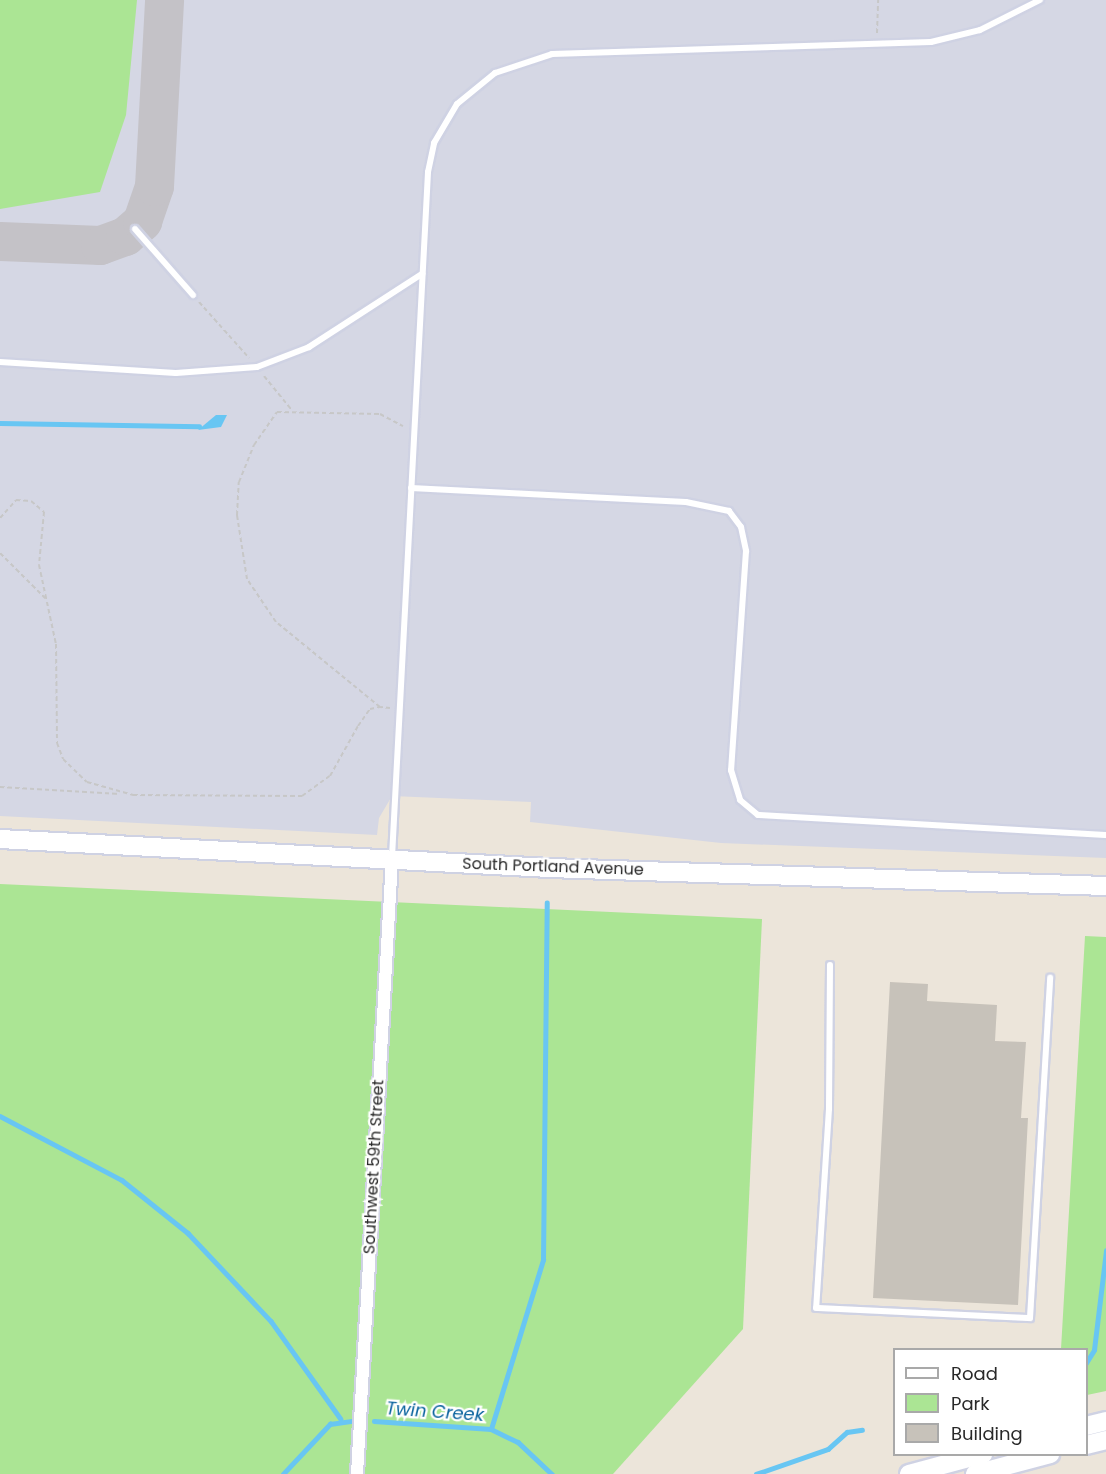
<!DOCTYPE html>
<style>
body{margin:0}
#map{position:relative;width:1106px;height:1474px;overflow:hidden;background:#ece5da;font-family:Poppins,sans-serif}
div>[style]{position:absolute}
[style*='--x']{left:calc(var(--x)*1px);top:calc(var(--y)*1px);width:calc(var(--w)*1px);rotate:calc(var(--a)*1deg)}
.airport>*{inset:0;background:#d5d7e4}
.green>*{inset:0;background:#abe594}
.water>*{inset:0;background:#68c6f3}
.stream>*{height:4.5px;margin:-2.25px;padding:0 2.25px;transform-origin:2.25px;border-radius:2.25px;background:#68c6f3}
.taxiway>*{height:39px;margin:-19.5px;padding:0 19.5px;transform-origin:19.5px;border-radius:19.5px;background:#c4c2c7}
.building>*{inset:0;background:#c7c2ba}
.path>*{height:2px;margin-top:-1px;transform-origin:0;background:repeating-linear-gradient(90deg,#c7c7c7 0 4.5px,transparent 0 7.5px)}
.roads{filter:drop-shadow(2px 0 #cfd2e3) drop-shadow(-2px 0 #cfd2e3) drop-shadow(0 2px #cfd2e3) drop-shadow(0 -2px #cfd2e3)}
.lane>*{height:6px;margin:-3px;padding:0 3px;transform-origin:3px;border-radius:3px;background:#fff}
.street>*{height:12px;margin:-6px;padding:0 6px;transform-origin:6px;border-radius:6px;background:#fff}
.secondary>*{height:18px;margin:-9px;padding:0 9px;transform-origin:9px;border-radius:9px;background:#fff}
span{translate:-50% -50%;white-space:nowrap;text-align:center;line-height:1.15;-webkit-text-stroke:4.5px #fff;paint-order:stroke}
.street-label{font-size:16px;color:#292929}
.water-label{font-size:18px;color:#08629d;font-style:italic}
.legend{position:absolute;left:893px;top:1348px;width:195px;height:108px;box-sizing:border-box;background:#fff;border:2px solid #a9a9a9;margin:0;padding:8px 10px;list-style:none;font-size:18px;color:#292929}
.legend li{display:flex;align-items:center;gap:12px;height:30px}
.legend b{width:30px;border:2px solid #a9a9a9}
</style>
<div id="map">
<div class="airport">
<div style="clip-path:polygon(0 0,1106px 0,1106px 858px,721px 843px,530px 822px,531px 802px,392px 796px,379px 818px,377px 835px,0 816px)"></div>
</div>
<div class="green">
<div style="clip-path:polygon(0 0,137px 0,126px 115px,100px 192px,0 209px)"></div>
<div style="clip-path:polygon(0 884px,762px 919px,743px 1329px,613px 1474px,0 1474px)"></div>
<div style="clip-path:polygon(1085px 936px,1106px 937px,1106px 1391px,1087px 1395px,1086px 1350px,1061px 1349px)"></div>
</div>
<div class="water">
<div style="clip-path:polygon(216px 415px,227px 415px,221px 427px,198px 430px)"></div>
</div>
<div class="stream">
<div style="--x:0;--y:423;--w:199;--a:0.9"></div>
<div style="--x:0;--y:1116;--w:138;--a:27.7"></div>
<div style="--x:122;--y:1180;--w:85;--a:38.8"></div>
<div style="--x:188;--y:1233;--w:121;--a:46.7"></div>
<div style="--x:271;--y:1321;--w:120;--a:54.5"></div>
<div style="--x:1086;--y:1363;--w:15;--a:-58"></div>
<div style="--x:1094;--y:1350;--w:100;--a:-83.1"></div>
<div style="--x:374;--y:1421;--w:117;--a:3.9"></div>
<div style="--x:491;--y:1429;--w:30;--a:26"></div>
<div style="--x:518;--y:1442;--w:47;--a:43.3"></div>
<div style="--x:491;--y:1429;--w:177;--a:-72.9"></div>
<div style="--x:543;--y:1260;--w:357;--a:-89.4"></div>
<div style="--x:283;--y:1474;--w:69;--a:-46.8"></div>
<div style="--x:330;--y:1424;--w:22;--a:-8"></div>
<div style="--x:756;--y:1474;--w:76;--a:-19.1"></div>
<div style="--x:828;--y:1449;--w:25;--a:-42"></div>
<div style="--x:847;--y:1432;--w:15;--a:-8"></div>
</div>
<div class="taxiway">
<div style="--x:0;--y:241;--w:100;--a:2.3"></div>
<div style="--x:100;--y:245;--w:27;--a:-20"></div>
<div style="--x:125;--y:236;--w:23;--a:-41"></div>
<div style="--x:142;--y:221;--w:37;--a:-71"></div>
<div style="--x:154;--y:186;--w:186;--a:-86.9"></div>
</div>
<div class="building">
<div style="clip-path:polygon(890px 982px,928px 984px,927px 1001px,997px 1005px,995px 1041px,1026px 1042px,1021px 1118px,1028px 1118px,1018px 1305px,873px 1298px)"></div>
</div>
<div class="path">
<div style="--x:877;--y:33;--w:33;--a:-88"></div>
<div style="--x:199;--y:302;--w:75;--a:48.2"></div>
<div style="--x:264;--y:376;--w:43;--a:50.7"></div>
<div style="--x:0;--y:518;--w:24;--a:-48"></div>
<div style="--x:16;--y:500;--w:15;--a:4"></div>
<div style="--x:31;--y:501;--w:17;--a:40"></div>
<div style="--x:44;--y:512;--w:53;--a:95.4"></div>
<div style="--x:39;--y:565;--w:81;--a:77.9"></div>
<div style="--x:56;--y:644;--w:99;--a:89.4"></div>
<div style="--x:57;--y:743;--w:17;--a:69"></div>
<div style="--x:63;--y:759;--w:33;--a:44"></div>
<div style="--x:87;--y:782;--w:48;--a:15.8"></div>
<div style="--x:133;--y:795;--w:169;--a:0.3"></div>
<div style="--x:302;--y:796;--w:34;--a:-36"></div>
<div style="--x:330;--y:776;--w:57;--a:-60.8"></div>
<div style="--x:358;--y:726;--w:21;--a:-55"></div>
<div style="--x:370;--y:709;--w:10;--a:-11"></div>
<div style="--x:0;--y:553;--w:64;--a:45"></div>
<div style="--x:390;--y:708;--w:10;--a:-174"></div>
<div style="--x:380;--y:707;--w:134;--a:-140.7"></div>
<div style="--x:276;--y:622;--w:52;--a:-124"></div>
<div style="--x:247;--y:579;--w:65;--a:-98.9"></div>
<div style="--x:237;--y:515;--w:33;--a:-87"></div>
<div style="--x:239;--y:482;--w:40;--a:-68"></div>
<div style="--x:254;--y:445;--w:40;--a:-55.1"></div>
<div style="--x:277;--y:412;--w:103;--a:1.1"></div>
<div style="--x:380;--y:414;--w:26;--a:28"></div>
<div style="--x:0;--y:787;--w:120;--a:3.3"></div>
</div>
<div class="roads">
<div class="lane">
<div style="--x:135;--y:229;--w:88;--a:48.7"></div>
<div style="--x:0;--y:362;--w:176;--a:3.6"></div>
<div style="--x:176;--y:373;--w:81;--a:-4.2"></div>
<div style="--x:257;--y:367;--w:56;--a:-21"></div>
<div style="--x:309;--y:347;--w:135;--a:-32.9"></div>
<div style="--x:411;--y:488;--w:275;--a:2.9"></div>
<div style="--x:686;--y:502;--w:44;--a:11.8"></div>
<div style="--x:729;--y:511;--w:20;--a:53"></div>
<div style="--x:741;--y:527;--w:25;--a:78"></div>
<div style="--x:746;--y:551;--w:220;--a:93.9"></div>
<div style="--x:731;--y:770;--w:31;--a:73"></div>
<div style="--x:740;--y:800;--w:23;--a:40"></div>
<div style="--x:758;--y:815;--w:349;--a:3.3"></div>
<div style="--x:392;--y:857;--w:686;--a:-86.99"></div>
<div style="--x:428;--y:172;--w:30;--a:-78"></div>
<div style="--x:434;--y:143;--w:45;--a:-59.5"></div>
<div style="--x:457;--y:104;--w:49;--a:-39.2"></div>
<div style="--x:495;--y:73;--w:60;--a:-18.4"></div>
<div style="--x:552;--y:54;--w:379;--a:-1.8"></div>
<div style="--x:931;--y:42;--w:50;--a:-13.8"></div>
<div style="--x:980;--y:30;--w:67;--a:-26.6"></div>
<div style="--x:830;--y:965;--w:144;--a:90.4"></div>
<div style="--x:829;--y:1109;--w:199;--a:93.7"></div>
<div style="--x:816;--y:1308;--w:214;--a:2.7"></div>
<div style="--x:1030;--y:1318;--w:341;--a:-86.6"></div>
</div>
<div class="street">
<div style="--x:357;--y:1474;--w:615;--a:-86.74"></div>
</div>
<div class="secondary">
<div style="--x:0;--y:839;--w:550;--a:3.02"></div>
<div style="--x:549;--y:868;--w:557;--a:1.85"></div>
<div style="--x:1086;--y:1426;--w:21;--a:-14"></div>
<div style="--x:1086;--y:1445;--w:21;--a:-14"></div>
<div style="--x:909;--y:1474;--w:77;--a:-15.1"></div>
<div style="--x:975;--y:1474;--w:78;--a:-14.9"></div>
</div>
</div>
<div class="street-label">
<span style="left:553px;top:867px;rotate:2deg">South Portland Avenue</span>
<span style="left:374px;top:1167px;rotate:-87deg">Southwest 59th Street</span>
</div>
<div class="water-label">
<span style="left:435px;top:1412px;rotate:4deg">Twin Creek</span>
</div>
<ul class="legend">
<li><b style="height:8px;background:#fff"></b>Road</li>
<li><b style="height:16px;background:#abe594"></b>Park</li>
<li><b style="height:16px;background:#c7c2ba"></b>Building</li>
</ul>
</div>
